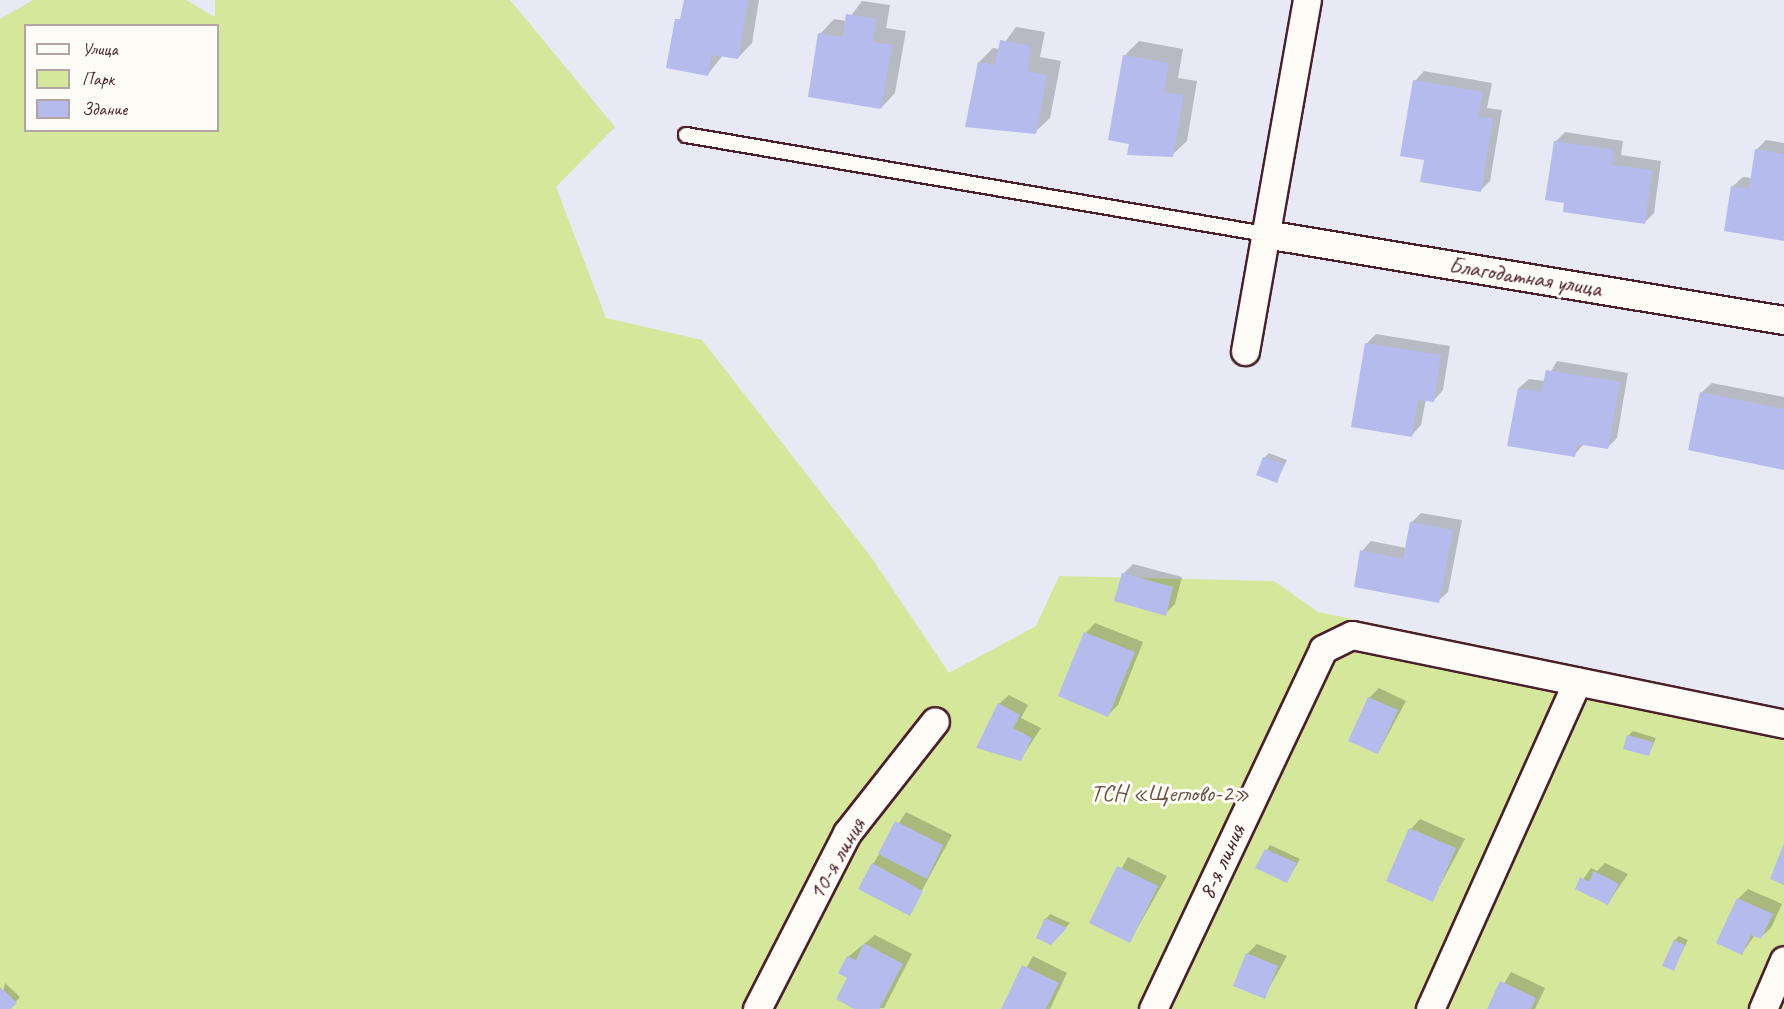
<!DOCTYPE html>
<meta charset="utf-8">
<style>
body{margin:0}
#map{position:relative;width:1784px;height:1009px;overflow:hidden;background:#e7e9f4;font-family:Caveat,sans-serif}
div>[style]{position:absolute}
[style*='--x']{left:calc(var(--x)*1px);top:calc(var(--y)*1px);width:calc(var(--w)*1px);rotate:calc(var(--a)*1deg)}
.green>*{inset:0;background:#d4e79b}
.shadow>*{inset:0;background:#0003}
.building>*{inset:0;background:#b5bced}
.roads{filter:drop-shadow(2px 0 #4a1f2b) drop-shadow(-2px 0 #4a1f2b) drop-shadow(0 2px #4a1f2b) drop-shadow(0 -2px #4a1f2b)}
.lane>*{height:14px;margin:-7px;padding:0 7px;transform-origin:7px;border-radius:7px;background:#fdfcf7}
.street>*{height:27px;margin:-13.5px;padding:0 13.5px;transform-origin:13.5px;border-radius:13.5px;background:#fdfcf7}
span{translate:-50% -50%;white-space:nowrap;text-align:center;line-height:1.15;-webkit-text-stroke:6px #fdfcf7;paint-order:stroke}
.street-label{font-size:24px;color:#4a1f2b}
.park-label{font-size:24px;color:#6c5147}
.legend{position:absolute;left:24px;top:24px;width:195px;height:108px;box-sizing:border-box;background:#fdfcf7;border:2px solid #b5a4a5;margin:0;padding:8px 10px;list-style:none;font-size:18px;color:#4a1f2b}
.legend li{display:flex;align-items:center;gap:12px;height:30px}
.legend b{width:30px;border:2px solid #b5a4a5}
</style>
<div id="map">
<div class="green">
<div style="clip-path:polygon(evenodd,33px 0,186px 0,215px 17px,215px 0,510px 0,615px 127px,556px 187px,606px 318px,702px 340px,871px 557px,949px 673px,1036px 626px,1059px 576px,1274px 581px,1318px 612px,1784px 708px,1784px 1009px,0 1009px,0 19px,33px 0,26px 26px,218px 26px,218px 130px,26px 130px,26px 26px)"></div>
</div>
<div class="shadow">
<div style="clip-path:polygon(685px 0,759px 0,752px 43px,738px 58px,723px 55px,708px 74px,668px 67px)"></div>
<div style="clip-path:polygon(862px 1px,890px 5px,886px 28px,906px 31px,895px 93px,881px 108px,820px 34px,834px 19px,847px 21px)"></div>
<div style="clip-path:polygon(1016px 27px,1045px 32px,1040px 57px,1061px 61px,1050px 118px,1035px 132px,979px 62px,993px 48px,1000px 49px)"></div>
<div style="clip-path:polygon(1139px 41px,1183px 49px,1178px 78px,1197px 81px,1187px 141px,1172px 155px,1131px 142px,1124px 56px)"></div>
<div style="clip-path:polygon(1424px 71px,1492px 83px,1487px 108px,1502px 110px,1490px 181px,1480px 191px,1426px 159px,1415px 81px)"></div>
<div style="clip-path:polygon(1565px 132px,1623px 141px,1621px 155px,1661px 161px,1654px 213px,1644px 223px,1566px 201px,1555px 142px)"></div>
<div style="clip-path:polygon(1766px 140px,1784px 143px,1784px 239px,1733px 186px,1743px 177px,1752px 178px,1756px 150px)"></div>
<div style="clip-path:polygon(1376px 334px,1450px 346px,1443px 390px,1434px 400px,1426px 399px,1421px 425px,1412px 435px,1366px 344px)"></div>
<div style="clip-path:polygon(1557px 361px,1628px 373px,1617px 438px,1607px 448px,1584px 444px,1574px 455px,1519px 388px,1529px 379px,1545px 381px)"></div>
<div style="clip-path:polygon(1712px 383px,1784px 397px,1784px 468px,1702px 392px)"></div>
<div style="clip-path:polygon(1269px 453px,1287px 460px,1277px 481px,1264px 458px)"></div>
<div style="clip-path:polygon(1421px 513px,1462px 520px,1448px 592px,1438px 601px,1362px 551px,1371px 541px,1406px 548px,1411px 523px)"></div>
<div style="clip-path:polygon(1133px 564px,1182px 577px,1175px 604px,1165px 614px,1123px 574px)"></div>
<div style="clip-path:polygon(1095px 623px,1143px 642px,1118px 705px,1108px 715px,1086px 633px)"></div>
<div style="clip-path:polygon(1379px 688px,1406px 701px,1378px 753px,1369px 698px)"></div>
<div style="clip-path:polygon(1009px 695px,1028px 705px,1021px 718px,1041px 728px,1021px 759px,999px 704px)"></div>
<div style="clip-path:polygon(1633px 731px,1656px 738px,1649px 754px,1628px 736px)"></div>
<div style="clip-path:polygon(906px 812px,952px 835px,909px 914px,873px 864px)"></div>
<div style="clip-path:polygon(1420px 819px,1465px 839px,1432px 900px,1411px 829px)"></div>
<div style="clip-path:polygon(1270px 845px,1300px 859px,1287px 881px,1257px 867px)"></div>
<div style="clip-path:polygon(1128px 857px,1167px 876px,1130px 941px,1091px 922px)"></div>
<div style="clip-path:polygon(1605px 863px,1628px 874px,1608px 903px,1577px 888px,1591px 868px,1597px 871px)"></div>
<div style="clip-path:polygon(1748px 889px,1782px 904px,1771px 928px,1761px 937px,1755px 935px,1742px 953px,1738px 899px)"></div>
<div style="clip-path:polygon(1050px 914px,1070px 923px,1051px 943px,1046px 919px)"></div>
<div style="clip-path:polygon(875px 935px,912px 954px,884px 1008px,858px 1009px,848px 957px)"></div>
<div style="clip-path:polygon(1679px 936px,1688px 940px,1673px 969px,1675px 940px)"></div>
<div style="clip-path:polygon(1257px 944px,1287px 956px,1264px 997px,1247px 954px)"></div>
<div style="clip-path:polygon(1033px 956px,1067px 973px,1050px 1009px,1004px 1009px)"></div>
<div style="clip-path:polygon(1511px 972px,1545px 988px,1535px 1009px,1489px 1009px)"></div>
<div style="clip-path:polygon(5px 983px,20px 997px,9px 1009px,0 1009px)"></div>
</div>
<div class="building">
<div style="clip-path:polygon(684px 0,748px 0,738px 59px,712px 55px,708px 76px,666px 68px,675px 19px,680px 19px)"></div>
<div style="clip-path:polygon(846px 14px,876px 19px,873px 42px,892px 45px,881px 109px,808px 97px,818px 33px,843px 37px)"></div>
<div style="clip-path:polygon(1000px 40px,1031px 46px,1027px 71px,1047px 75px,1036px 134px,965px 127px,978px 62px,995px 65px)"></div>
<div style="clip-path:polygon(1123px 55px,1169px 63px,1164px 92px,1184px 95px,1173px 157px,1127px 155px,1129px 144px,1108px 140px)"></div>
<div style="clip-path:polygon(1413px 80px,1483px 92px,1478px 117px,1493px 119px,1481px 192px,1420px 182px,1424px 160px,1400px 156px)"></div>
<div style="clip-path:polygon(1554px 141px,1614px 150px,1612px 165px,1652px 170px,1645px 224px,1563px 212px,1564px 203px,1545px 200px)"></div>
<div style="clip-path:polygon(1755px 149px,1784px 154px,1784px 241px,1724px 231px,1731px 186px,1749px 189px)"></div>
<div style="clip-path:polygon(1365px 343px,1441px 355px,1434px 402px,1418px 400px,1412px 437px,1351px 427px)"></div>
<div style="clip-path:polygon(1546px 370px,1620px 382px,1608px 449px,1577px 444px,1575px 457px,1507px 446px,1518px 388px,1541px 392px)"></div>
<div style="clip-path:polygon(1700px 392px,1784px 409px,1784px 470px,1688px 450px)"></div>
<div style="clip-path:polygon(1263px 457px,1284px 464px,1277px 483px,1256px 475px)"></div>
<div style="clip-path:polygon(1410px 522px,1453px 530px,1439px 603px,1354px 587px,1360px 550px,1403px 559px)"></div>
<div style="clip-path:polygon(1122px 573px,1173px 587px,1166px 616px,1114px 601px)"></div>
<div style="clip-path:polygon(1084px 632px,1135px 652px,1108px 717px,1058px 696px)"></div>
<div style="clip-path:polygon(1368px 697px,1398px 710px,1378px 754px,1348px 741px)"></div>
<div style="clip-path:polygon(998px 703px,1020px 715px,1013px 728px,1032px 738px,1021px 761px,976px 748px)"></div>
<div style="clip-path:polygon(1627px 735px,1653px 742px,1649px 756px,1623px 749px)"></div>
<div style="clip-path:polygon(895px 821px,943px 845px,927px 879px,878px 854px)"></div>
<div style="clip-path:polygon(1409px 828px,1456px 848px,1433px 902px,1386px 881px)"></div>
<div style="clip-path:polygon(1784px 843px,1784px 885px,1770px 879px)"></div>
<div style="clip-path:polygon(1265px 849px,1297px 863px,1287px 883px,1255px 868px)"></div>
<div style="clip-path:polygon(872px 863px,923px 891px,910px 916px,858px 889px)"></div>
<div style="clip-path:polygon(1117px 866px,1158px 886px,1130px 943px,1089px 923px)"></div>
<div style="clip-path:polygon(1594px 871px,1619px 884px,1608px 905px,1575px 889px,1580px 877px,1589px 882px)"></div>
<div style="clip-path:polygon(1737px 898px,1773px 914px,1761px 939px,1751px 935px,1742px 955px,1716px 943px)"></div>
<div style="clip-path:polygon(1045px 918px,1067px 928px,1051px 945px,1036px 938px)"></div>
<div style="clip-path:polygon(1674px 940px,1685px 945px,1674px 971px,1662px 966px)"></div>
<div style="clip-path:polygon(864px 943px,903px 964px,879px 1009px,854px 1009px,836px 999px,847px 978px,838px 973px,847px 956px,856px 960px)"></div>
<div style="clip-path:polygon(1246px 953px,1278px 966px,1265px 999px,1233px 986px)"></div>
<div style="clip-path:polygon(1022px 965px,1059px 983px,1046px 1009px,1001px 1009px)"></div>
<div style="clip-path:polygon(1500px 981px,1536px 998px,1531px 1009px,1487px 1009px)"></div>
<div style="clip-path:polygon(0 987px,17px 1003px,11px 1009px,0 1009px)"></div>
</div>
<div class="roads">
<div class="lane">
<div style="--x:686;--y:135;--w:587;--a:9.7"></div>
</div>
<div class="street">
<div style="--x:1265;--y:234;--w:526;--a:9.41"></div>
<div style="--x:1245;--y:351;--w:356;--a:-80"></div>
<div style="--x:757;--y:1009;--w:198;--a:-62.9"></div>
<div style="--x:847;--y:833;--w:142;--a:-51.8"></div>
<div style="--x:1153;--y:1009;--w:398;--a:-64.7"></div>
<div style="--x:1323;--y:649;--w:32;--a:-26"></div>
<div style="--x:1352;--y:635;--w:441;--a:11.6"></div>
<div style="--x:1430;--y:1009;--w:359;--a:-65.8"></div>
<div style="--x:1763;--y:1009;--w:53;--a:-66.8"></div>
</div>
</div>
<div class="street-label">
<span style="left:1525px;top:277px;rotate:9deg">Благодатная улица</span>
<span style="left:837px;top:859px;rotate:-60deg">10-я линия</span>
<span style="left:1222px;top:862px;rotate:-65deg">8-я линия</span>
</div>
<div class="park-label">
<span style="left:1170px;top:794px">ТСН «Щеглово-2»</span>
</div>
<ul class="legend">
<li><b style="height:8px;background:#fdfcf7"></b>Улица</li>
<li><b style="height:16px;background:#d4e79b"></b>Парк</li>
<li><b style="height:16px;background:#b5bced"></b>Здание</li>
</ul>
</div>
